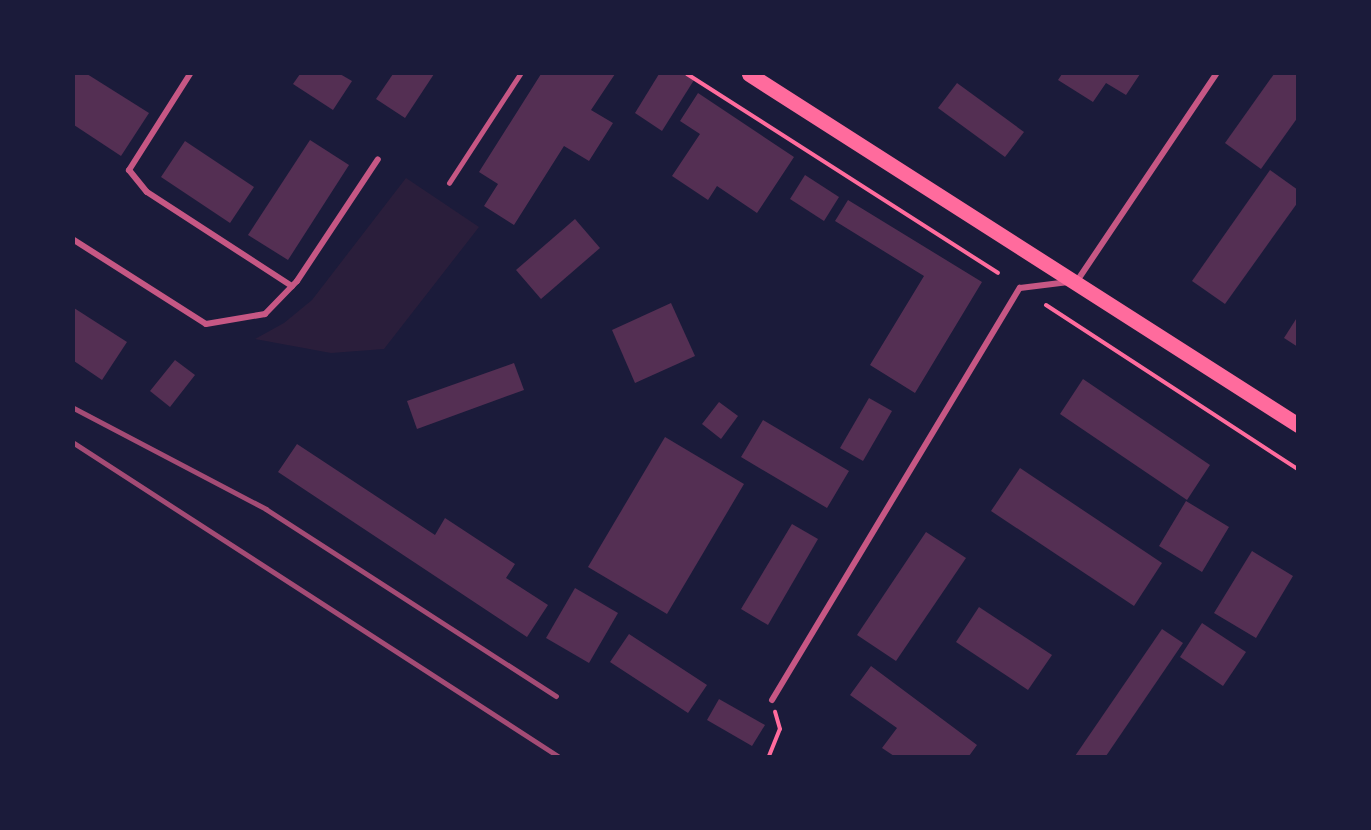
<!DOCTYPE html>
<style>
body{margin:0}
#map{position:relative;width:1371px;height:830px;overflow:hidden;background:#1b1b3a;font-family:Ubuntu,sans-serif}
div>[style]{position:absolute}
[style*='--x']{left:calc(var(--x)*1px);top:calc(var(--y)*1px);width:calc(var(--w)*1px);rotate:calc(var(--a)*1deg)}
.green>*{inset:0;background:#2a1e3b}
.building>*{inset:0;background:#542f53}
.path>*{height:4px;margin:-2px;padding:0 2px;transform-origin:2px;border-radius:2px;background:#ff6b9d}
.service>*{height:4.5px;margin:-2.25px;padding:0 2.25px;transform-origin:2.25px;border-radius:2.25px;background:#c65784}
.minor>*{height:6px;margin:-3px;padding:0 3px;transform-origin:3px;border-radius:3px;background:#c65784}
.primary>*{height:15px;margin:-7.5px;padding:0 7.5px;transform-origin:7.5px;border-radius:7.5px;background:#ff6b9d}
.rail>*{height:4.5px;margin:-2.25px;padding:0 2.25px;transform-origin:2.25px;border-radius:2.25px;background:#a44b75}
span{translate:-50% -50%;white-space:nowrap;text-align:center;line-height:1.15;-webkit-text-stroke:6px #1b1b3a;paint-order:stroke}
.frame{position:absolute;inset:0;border:75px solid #1b1b3a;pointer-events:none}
</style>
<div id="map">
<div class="green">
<div style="clip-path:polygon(406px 178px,479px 227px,384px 349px,331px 353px,255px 339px,284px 323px,312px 300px)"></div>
</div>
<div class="building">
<div style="clip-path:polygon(74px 74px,87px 74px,149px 113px,121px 156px,74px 125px)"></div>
<div style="clip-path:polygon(300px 74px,340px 74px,352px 81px,333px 110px,293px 84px)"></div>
<div style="clip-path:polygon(393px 74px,434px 74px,405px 118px,376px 99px)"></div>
<div style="clip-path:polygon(541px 74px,615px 74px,591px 110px,613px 123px,589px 161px,564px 146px,514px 225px,484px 206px,498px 184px,479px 172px)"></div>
<div style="clip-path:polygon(659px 74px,683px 74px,694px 80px,662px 131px,635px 113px)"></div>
<div style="clip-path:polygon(1062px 74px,1140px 74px,1126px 95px,1106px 83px,1093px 102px,1058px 80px)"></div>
<div style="clip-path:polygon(1274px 74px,1298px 74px,1298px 117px,1261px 169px,1225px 143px)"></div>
<div style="clip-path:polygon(957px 83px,1024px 132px,1005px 157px,938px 108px)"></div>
<div style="clip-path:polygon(698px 93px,794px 157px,757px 213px,717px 186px,708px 200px,672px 176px,700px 134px,680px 121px)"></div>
<div style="clip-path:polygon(310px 140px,349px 165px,288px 260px,248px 235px)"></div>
<div style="clip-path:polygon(185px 141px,254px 187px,230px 223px,161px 177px)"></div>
<div style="clip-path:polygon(1270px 170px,1298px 190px,1298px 202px,1225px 304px,1192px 281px)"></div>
<div style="clip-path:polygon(805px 175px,839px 197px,824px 221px,790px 199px)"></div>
<div style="clip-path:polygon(848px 200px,982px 282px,915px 393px,870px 365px,924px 276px,835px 221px)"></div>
<div style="clip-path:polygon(575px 219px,600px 248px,541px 299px,516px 270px)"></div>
<div style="clip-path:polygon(671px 303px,695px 356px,635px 383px,612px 330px)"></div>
<div style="clip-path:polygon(74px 308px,127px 342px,102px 380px,74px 361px)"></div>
<div style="clip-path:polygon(1298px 316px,1298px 347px,1284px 338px)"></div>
<div style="clip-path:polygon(175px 360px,195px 375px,170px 407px,150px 391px)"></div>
<div style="clip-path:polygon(514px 363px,524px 390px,417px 429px,407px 401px)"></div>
<div style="clip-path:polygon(1083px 379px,1210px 465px,1187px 500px,1060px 414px)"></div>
<div style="clip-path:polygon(869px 398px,892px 411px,863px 461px,840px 448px)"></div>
<div style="clip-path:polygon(719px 402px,738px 416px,721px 439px,702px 424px)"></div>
<div style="clip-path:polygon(763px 420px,849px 471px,827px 508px,741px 457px)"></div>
<div style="clip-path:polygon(665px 437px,744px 484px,667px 614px,588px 567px)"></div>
<div style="clip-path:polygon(297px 444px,435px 535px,445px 518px,515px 564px,506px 578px,548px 605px,527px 637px,278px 472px)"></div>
<div style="clip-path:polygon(1020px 468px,1162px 563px,1134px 606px,991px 511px)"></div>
<div style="clip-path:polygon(1186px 501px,1229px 527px,1202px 572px,1159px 546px)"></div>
<div style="clip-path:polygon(792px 524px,818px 539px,768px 625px,741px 609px)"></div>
<div style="clip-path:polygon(926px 532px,966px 558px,896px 661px,857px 635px)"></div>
<div style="clip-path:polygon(1252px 551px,1293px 576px,1256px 638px,1214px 613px)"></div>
<div style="clip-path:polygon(575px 588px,618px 613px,589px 663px,546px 638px)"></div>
<div style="clip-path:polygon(979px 607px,1052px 655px,1028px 690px,956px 642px)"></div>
<div style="clip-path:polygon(1202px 623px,1246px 652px,1223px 686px,1180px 657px)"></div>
<div style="clip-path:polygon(1162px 629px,1183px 643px,1106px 756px,1075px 756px)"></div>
<div style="clip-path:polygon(629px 634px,707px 685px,688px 713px,610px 662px)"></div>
<div style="clip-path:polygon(871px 666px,977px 745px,969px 756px,894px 756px,882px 748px,897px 728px,850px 695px)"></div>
<div style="clip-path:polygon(719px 699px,765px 725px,752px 746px,707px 720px)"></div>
</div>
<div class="path">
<div style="--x:687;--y:74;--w:369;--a:32.6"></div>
<div style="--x:1046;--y:305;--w:301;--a:33.1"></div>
<div style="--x:769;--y:756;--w:29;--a:-68"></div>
<div style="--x:780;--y:729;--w:18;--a:-106"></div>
</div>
<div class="service">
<div style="--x:449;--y:183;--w:130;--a:-56.9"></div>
</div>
<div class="minor">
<div style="--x:190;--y:74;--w:114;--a:122.4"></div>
<div style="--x:129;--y:170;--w:28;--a:51"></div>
<div style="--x:147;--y:192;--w:173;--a:33"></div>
<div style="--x:74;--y:240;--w:156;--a:32.5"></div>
<div style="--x:206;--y:324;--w:60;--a:-9.6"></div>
<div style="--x:265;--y:314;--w:46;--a:-45.9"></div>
<div style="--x:297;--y:281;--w:146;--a:-56.4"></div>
<div style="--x:772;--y:700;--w:481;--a:-59"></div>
<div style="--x:1020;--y:288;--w:57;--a:-7"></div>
<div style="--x:1077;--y:281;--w:249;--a:-56.1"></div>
</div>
<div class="primary">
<div style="--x:749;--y:74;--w:652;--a:32.59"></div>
</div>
<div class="rail">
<div style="--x:74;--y:408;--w:217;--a:27.7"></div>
<div style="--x:266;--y:509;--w:345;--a:32.8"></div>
<div style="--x:74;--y:443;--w:576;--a:32.89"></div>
</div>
<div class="frame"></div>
</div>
